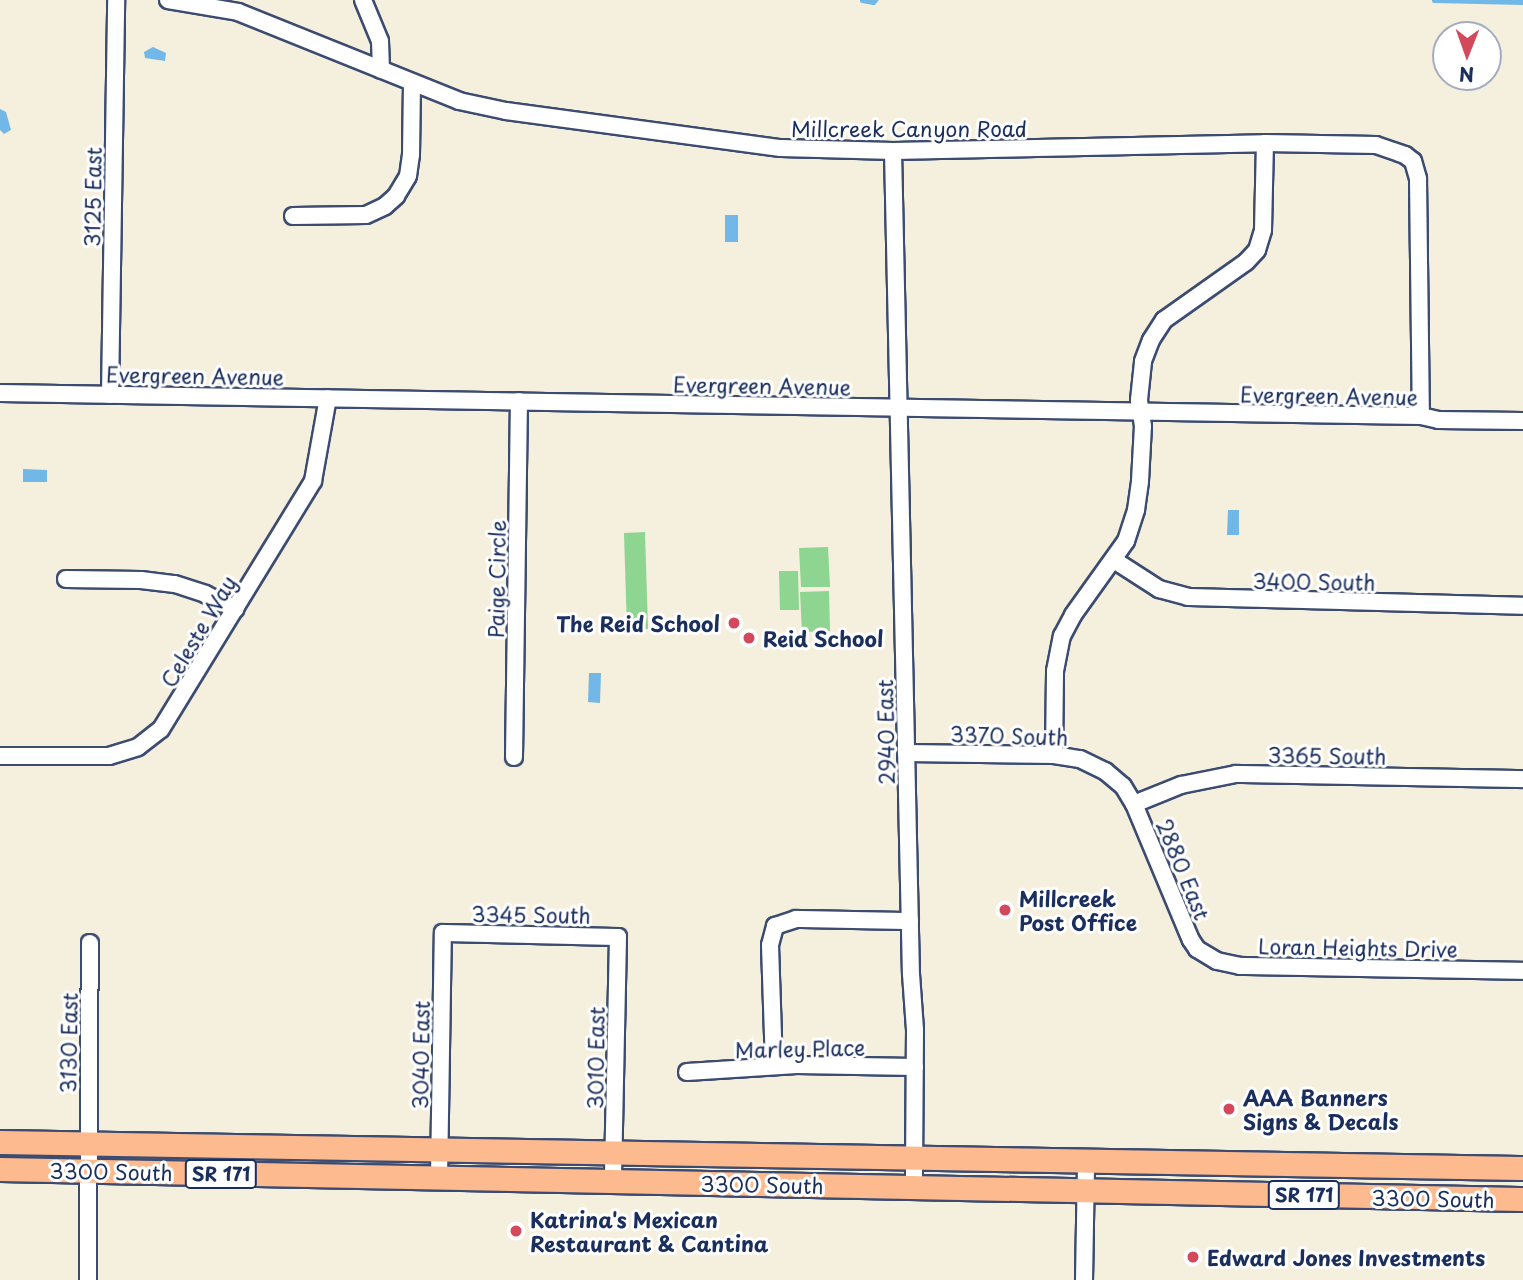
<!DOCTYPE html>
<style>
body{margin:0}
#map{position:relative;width:1523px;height:1280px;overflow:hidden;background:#f5efdd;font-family:"Playpen Sans",sans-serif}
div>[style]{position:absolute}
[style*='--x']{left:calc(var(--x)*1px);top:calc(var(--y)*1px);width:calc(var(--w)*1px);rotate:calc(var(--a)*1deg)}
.green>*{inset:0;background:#8dd590}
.water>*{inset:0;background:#71b8e8}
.stream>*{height:4.5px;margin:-2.25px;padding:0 2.25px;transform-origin:2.25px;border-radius:2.25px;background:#71b8e8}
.roads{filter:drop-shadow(2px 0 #3c4c71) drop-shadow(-2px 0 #3c4c71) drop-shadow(0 2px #3c4c71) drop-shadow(0 -2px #3c4c71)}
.minor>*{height:16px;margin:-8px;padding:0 8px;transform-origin:8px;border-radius:8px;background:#fff}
.primary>*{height:23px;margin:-11.5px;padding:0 11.5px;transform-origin:11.5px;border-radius:11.5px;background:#fcba8e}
.dots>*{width:19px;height:19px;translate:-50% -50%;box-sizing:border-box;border:4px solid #fff;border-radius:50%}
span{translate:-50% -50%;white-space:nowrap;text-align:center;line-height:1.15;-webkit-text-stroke:6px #fff;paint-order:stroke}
.shield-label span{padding:2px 5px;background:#fff;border:2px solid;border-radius:5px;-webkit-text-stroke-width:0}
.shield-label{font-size:19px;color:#1b2f5e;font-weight:700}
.street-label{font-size:21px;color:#1b2f5e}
.poi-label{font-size:21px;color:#1b2f5e;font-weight:700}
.right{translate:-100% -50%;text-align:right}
.left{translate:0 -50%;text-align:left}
.north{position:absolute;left:1432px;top:21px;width:70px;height:70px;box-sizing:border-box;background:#fff;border:2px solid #a4acbf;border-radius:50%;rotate:181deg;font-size:19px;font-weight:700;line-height:28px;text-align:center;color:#1b2f5e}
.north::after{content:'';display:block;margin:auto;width:24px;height:32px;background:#d1495b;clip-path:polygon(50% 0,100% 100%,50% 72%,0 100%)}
</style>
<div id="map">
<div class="green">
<div style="clip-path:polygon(645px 532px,648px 629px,627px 630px,624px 533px)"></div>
<div style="clip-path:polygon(828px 547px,830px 587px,801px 587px,799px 548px)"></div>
<div style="clip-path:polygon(779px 571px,798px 571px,799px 610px,780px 610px)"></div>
<div style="clip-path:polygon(829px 591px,830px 631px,802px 632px,800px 592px)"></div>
</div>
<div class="water">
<div style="clip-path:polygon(153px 47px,166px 53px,165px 61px,145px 58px,144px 52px)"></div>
<div style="clip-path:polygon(0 109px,6px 112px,11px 130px,4px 134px,0 130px)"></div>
<div style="clip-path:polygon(725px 215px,738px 215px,738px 242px,725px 242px)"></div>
<div style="clip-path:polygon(23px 469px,47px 470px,47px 482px,23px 482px)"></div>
<div style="clip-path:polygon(1228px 510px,1239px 510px,1239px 535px,1227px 535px)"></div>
<div style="clip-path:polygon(589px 673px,601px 673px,600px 703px,588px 702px)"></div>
</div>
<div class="stream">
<div style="--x:862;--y:0;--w:11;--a:10"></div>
<div style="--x:873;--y:2;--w:3;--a:-45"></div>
<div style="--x:1434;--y:0;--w:89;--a:1.3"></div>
</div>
<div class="roads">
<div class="minor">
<div style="--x:168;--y:0;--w:71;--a:9.7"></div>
<div style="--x:238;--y:12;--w:238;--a:21.9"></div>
<div style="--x:459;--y:101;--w:48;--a:12"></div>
<div style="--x:506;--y:111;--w:277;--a:7.7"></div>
<div style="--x:781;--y:148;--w:112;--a:1.5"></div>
<div style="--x:893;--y:151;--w:372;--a:-1.2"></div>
<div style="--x:1265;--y:143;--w:111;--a:1"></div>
<div style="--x:1376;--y:145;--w:31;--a:19"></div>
<div style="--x:1405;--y:155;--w:10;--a:37"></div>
<div style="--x:1413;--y:161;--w:19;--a:74"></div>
<div style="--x:1418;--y:179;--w:237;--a:89.3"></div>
<div style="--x:363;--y:0;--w:44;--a:67.5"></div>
<div style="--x:380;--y:41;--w:29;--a:88"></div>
<div style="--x:893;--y:151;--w:823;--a:88.75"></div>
<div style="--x:911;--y:974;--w:56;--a:85.9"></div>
<div style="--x:915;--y:1030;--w:157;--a:90.4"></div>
<div style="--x:293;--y:216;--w:73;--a:-0.8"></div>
<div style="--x:366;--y:215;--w:21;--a:-25"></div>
<div style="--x:385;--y:206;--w:15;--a:-42"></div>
<div style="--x:396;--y:196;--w:23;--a:-59"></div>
<div style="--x:408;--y:176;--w:21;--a:-82"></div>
<div style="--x:411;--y:155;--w:72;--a:-89.2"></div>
<div style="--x:0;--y:393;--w:1421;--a:0.93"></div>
<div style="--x:1421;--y:416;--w:17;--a:13"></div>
<div style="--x:1438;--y:420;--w:85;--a:0.7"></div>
<div style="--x:110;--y:395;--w:395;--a:-89.1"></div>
<div style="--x:1114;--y:560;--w:54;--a:32.8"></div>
<div style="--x:1159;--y:589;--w:30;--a:15"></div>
<div style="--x:1188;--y:597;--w:335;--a:1.5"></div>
<div style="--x:66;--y:579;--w:75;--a:0.8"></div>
<div style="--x:141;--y:580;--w:34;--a:7"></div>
<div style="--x:175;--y:584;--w:32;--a:18"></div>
<div style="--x:205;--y:594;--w:34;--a:26"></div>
<div style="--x:906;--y:753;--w:148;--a:0.8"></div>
<div style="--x:1054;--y:755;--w:26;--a:9"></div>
<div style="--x:1080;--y:759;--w:28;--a:26"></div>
<div style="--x:1105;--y:771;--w:23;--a:40"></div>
<div style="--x:1123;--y:786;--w:21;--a:59"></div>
<div style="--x:1134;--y:804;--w:147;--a:67.3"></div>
<div style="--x:1191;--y:940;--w:11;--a:56"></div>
<div style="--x:1197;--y:949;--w:23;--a:31"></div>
<div style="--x:1217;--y:961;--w:24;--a:12"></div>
<div style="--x:1240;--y:966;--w:283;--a:1"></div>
<div style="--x:1054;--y:755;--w:84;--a:-89.3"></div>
<div style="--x:1055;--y:671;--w:36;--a:-79"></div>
<div style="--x:1062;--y:636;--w:24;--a:-62"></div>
<div style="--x:1073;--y:615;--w:91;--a:-54.4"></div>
<div style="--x:1126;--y:541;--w:33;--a:-72"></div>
<div style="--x:1136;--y:510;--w:29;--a:-82"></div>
<div style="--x:1140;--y:481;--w:55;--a:-86.9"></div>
<div style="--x:1143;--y:426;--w:26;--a:-99"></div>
<div style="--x:1139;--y:400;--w:39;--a:-84"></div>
<div style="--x:1143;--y:361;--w:22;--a:-69"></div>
<div style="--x:1151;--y:340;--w:24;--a:-57"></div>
<div style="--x:1164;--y:320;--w:100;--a:-35.3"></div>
<div style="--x:1246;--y:262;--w:16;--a:-47"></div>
<div style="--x:1257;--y:250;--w:21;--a:-73"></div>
<div style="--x:1263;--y:230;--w:87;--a:-88.7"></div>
<div style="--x:0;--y:756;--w:109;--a:0"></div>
<div style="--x:109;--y:756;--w:30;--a:-17"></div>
<div style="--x:138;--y:747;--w:29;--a:-38"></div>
<div style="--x:161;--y:729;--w:291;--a:-58.5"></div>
<div style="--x:313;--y:481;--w:84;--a:-79.8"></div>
<div style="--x:514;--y:757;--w:356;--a:-89.2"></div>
<div style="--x:1134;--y:804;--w:51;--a:-22"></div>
<div style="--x:1181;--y:785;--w:56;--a:-11.3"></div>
<div style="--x:1236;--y:774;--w:287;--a:1"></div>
<div style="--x:774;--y:1066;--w:121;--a:-91.9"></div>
<div style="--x:770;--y:945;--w:20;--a:-75"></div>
<div style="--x:775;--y:926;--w:22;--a:-18"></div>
<div style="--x:796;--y:919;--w:114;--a:1"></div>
<div style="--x:687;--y:1072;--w:110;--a:-3.6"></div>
<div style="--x:797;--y:1065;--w:118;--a:1"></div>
<div style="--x:439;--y:1178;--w:245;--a:-89.1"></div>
<div style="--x:443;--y:933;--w:175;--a:1.3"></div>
<div style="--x:618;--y:937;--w:244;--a:91.2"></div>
<div style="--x:88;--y:1280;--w:337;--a:-89.7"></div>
<div style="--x:1084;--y:1280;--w:120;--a:-89"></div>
</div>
<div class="primary">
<div style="--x:0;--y:1142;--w:1523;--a:0.98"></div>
<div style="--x:0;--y:1169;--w:1523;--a:1.13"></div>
</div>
</div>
<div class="dots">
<div style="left:734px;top:623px;background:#d1495b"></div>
<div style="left:749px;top:638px;background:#d1495b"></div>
<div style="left:1005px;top:910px;background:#d1495b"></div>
<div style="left:1229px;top:1109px;background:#d1495b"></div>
<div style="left:516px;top:1231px;background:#d1495b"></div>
<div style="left:1193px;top:1257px;background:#d1495b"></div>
</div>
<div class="shield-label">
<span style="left:221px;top:1174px">SR 171</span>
<span style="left:1304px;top:1195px">SR 171</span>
</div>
<div class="street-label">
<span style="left:909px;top:128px">Millcreek Canyon Road</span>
<span style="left:92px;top:197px;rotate:-89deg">3125 East</span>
<span style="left:195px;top:375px;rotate:1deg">Evergreen Avenue</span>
<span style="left:762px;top:385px;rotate:1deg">Evergreen Avenue</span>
<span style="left:1329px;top:395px;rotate:1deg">Evergreen Avenue</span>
<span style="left:496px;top:579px;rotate:-89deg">Paige Circle</span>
<span style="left:1314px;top:581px;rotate:1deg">3400 South</span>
<span style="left:198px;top:631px;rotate:-59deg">Celeste Way</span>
<span style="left:885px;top:732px;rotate:-91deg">2940 East</span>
<span style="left:1009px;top:735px;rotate:2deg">3370 South</span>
<span style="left:1327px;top:755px;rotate:1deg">3365 South</span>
<span style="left:1184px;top:869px;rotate:68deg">2880 East</span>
<span style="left:531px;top:914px;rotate:1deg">3345 South</span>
<span style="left:1358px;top:947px;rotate:1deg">Loran Heights Drive</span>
<span style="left:68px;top:1043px;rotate:-89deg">3130 East</span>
<span style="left:800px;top:1048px;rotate:-1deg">Marley Place</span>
<span style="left:420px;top:1055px;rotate:-89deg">3040 East</span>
<span style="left:595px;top:1058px;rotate:-89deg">3010 East</span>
<span style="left:111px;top:1171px;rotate:1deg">3300 South</span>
<span style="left:762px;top:1184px;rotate:1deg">3300 South</span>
<span style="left:1433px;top:1198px;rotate:1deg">3300 South</span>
</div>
<div class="poi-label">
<span class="right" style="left:720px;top:623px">The Reid School</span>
<span class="left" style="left:763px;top:638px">Reid School</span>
<span class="left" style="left:1019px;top:910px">Millcreek<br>Post Office</span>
<span class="left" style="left:1243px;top:1109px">AAA Banners<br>Signs &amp; Decals</span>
<span class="left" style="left:530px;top:1231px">Katrina's Mexican<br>Restaurant &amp; Cantina</span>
<span class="left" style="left:1207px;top:1257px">Edward Jones Investments</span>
</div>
<div class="north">N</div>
</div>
